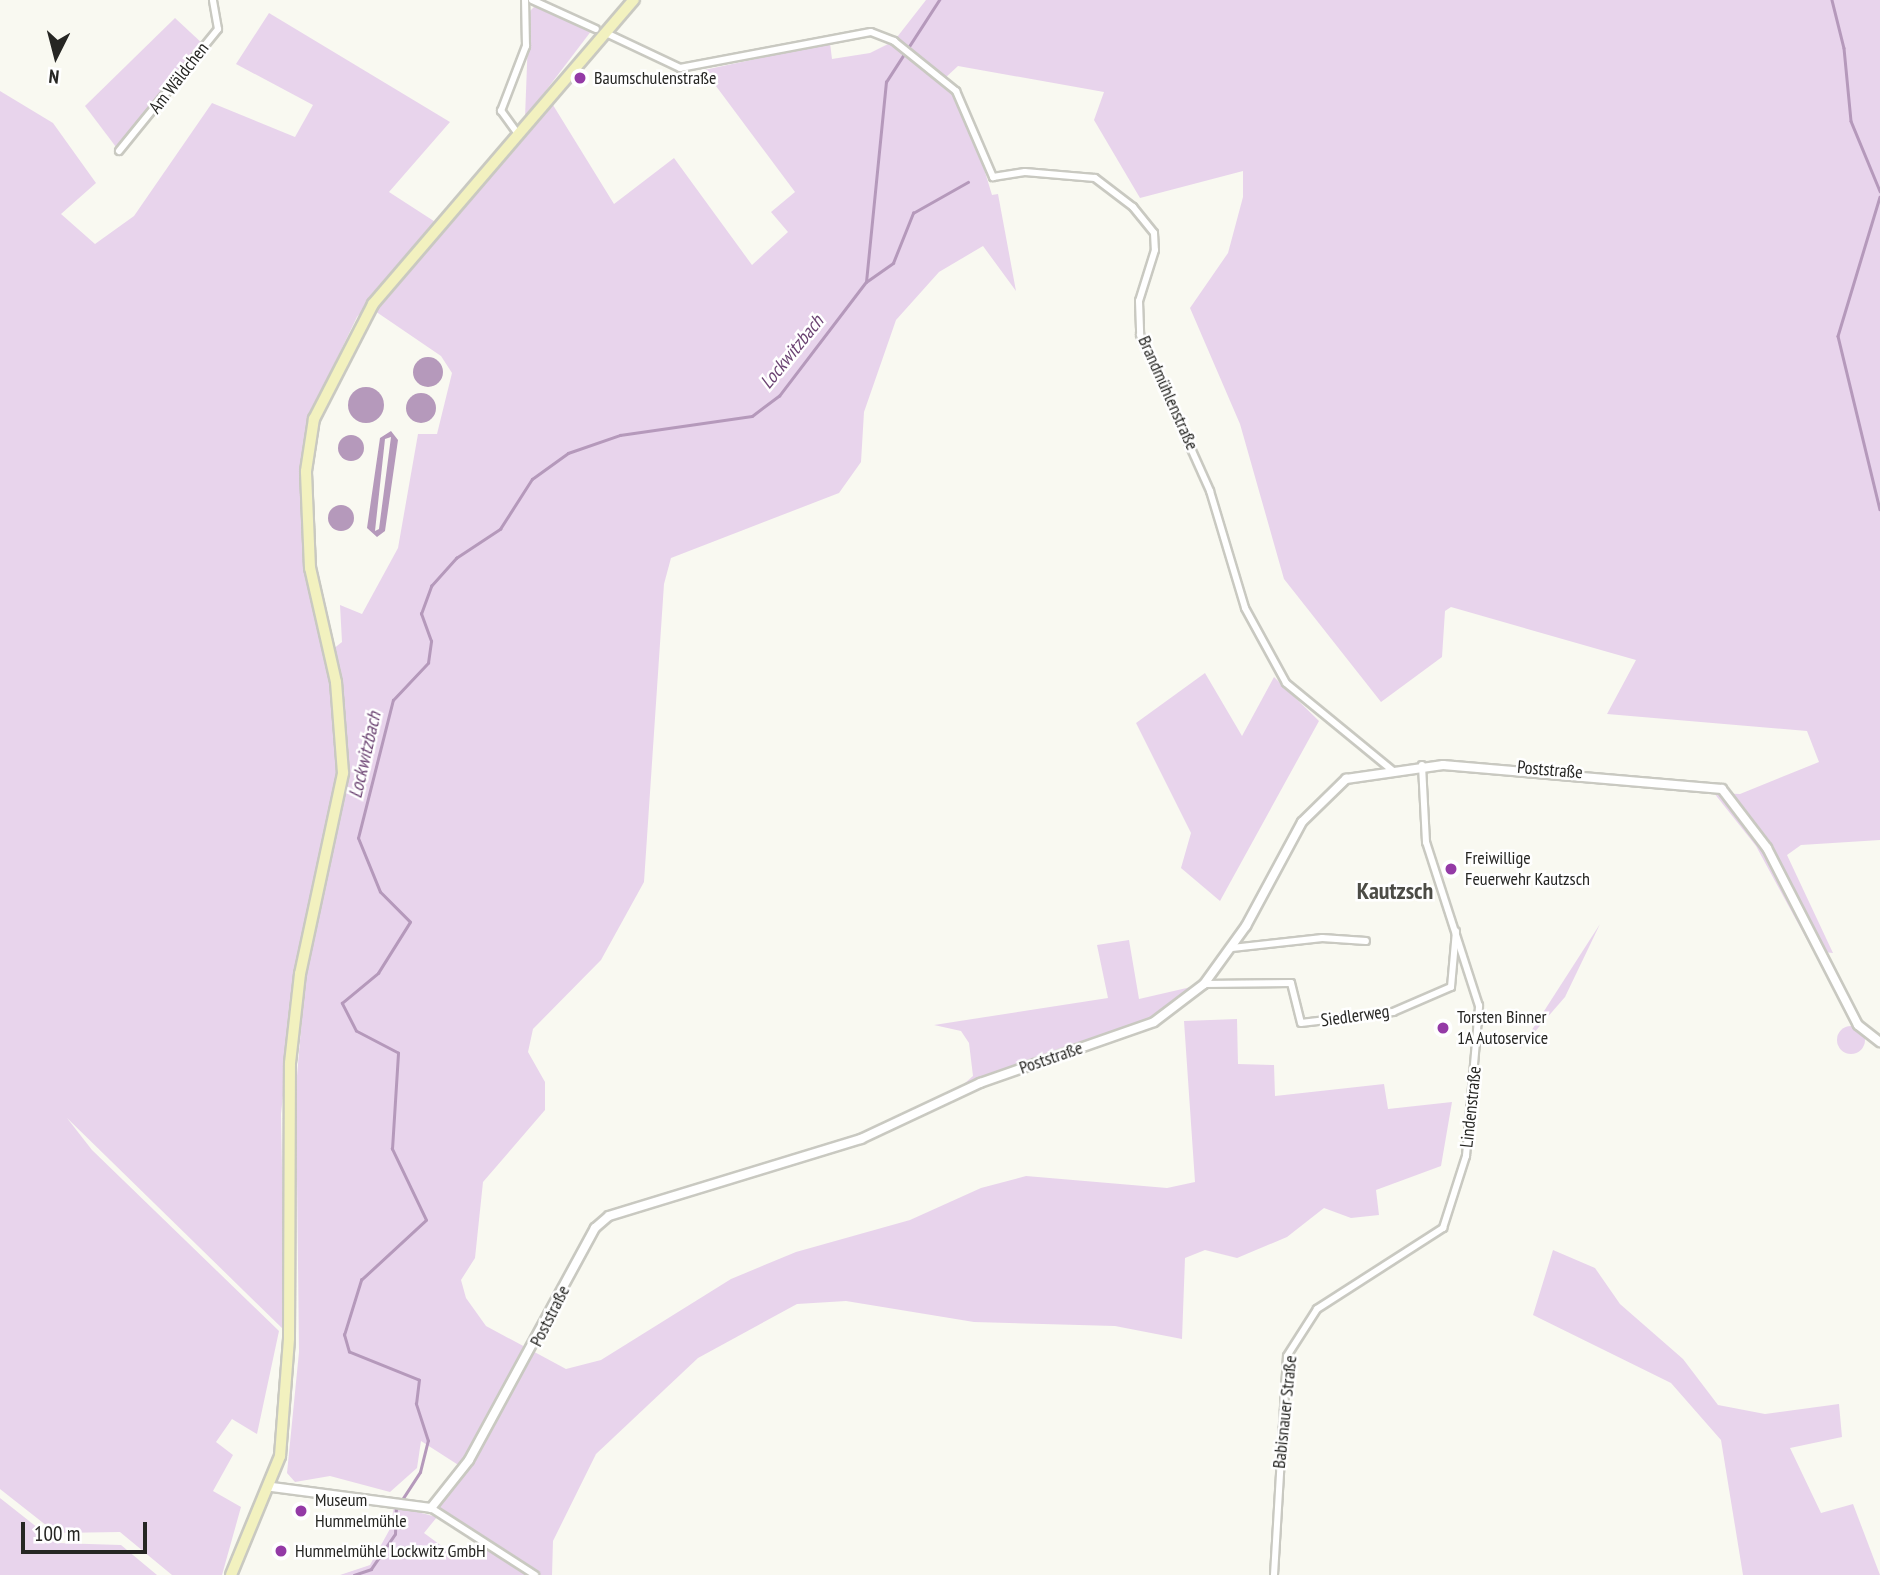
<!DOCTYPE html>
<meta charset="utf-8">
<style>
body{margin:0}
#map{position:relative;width:1880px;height:1575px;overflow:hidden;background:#f9f9f1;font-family:"PT Sans Narrow",sans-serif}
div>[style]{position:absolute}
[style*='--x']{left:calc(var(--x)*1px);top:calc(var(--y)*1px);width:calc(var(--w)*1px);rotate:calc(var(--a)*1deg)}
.green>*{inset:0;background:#e8d4ec}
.round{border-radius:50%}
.water>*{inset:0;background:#b599bb}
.stream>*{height:2.5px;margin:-1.25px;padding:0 1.25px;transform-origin:1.25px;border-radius:1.25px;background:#b599bb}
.roads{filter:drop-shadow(2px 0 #c9c9c1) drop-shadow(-2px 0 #c9c9c1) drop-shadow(0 2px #c9c9c1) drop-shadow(0 -2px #c9c9c1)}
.minor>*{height:6px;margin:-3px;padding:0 3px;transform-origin:3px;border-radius:3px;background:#fff}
.tertiary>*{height:8px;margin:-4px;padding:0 4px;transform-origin:4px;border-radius:4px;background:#fff}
.secondary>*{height:10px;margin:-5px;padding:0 5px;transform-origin:5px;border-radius:5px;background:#f2f1bf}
.dots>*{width:19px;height:19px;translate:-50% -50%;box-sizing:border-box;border:4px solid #fff;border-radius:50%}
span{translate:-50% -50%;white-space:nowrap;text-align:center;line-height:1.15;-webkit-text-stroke:5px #fff;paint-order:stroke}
.street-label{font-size:18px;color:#262623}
.poi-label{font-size:18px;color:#262623}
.left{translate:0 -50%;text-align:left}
.water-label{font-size:19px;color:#6c4473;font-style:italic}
.district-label{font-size:24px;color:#4c4c46;font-weight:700}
.north{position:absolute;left:21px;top:21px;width:70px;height:70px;-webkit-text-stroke:5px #fff;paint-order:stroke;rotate:186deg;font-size:19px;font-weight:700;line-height:28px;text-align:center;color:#262623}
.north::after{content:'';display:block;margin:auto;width:24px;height:32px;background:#262623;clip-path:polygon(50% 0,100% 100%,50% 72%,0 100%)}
.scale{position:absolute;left:21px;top:1522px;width:126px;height:32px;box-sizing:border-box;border:4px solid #262623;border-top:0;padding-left:9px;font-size:21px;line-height:24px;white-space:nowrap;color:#262623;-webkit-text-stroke:5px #fff;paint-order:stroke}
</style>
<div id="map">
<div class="green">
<div style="clip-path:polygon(926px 0,1880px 0,1880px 840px,1801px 845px,1787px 855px,1833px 953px,1813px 951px,1756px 846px,1714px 793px,1740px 794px,1819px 762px,1807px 731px,1607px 714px,1636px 660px,1451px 607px,1445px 611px,1442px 657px,1381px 702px,1284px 579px,1240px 424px,1190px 308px,1228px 253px,1243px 197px,1243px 171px,1140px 198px,1094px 120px,1104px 92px,958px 66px,944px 79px,963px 100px,992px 195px,998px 194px,1016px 291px,983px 246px,939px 272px,896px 320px,864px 412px,861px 462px,839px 493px,671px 558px,664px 584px,644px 882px,601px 960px,533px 1029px,528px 1052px,545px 1082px,545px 1110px,483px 1182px,475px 1258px,461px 1280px,466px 1298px,486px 1326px,566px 1369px,601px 1360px,731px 1279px,796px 1252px,910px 1220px,981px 1188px,1026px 1176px,1167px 1188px,1195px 1182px,1184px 1021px,1237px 1019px,1238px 1064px,1274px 1065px,1275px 1096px,1384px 1084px,1388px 1109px,1452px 1102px,1441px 1166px,1376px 1190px,1379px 1215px,1351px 1218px,1324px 1208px,1287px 1237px,1237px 1258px,1205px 1250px,1185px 1258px,1182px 1339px,1115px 1326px,974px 1322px,846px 1301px,797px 1304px,698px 1358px,596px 1454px,553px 1541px,552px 1575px,274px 1575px,340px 1575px,370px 1565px,391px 1527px,394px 1506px,437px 1517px,424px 1533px,458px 1558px,483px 1539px,431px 1508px,463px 1468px,421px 1441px,417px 1468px,390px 1492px,330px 1476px,295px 1482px,287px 1473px,299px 1352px,296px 1088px,306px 968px,296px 976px,281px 1114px,285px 1331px,67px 1118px,92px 1150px,279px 1331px,257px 1434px,232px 1419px,216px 1442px,233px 1455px,213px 1491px,241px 1507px,222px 1575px,172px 1575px,120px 1532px,56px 1533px,0 1489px,0 91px,53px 123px,96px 183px,61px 214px,95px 244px,134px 216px,212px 103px,295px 137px,313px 105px,236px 64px,269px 13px,450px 122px,389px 192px,440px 225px,357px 317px,309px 416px,301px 526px,305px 572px,328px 653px,342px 642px,340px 605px,362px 614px,398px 548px,418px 434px,437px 434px,452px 373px,441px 356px,375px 311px,553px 105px,614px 204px,674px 158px,752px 265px,788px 232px,771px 212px,795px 192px,704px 70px,830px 43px,832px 59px,870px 53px,894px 41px)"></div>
<div style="clip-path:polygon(536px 5px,592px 30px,525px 118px,529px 12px)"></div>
<div style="clip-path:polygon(175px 18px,204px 45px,119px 151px,85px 106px)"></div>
<div style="clip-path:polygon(1205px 673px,1242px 736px,1274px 677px,1319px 721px,1220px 901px,1181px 868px,1191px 833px,1136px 723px)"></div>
<div style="clip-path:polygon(1600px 924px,1565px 997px,1519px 1050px)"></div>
<div style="clip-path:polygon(1129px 940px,1139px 999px,1204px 984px,1154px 1022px,948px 1098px,973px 1076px,969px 1043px,961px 1031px,934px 1025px,1108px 998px,1097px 945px)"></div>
<div class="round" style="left:1837px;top:1026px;width:28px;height:28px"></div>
<div style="clip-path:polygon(1553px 1250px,1595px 1268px,1620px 1304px,1683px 1359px,1718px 1405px,1765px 1414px,1839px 1404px,1842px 1437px,1790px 1448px,1821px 1513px,1853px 1504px,1880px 1575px,1743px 1575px,1721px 1440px,1671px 1383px,1533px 1315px)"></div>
<div style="clip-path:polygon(0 1498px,57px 1543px,121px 1545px,157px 1575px,0 1575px)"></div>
</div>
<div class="water">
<div class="round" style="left:413px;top:357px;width:30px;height:30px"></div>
<div class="round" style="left:348px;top:387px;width:36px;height:36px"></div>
<div class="round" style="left:406px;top:393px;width:30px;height:30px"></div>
<div style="clip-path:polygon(evenodd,391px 431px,398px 440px,385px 531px,377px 537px,367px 528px,380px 438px,391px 431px,391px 437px,379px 529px,375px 531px,385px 439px,391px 437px)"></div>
<div class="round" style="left:338px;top:435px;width:26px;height:26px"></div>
<div class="round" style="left:328px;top:505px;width:26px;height:26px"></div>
</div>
<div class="stream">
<div style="--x:1832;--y:0;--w:49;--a:76"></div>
<div style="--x:1844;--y:48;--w:73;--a:84.5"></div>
<div style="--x:1851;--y:121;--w:76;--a:67.5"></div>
<div style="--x:1880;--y:197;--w:145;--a:106.8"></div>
<div style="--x:1838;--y:336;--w:178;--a:76.4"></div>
<div style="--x:866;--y:282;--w:33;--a:-35"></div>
<div style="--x:893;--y:263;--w:54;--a:-68.2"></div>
<div style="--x:913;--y:213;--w:63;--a:-29.4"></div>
<div style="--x:354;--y:1575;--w:18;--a:-19"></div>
<div style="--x:371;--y:1569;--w:42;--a:-55.6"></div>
<div style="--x:395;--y:1534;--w:25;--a:-88"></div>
<div style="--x:396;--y:1509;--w:44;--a:-57"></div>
<div style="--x:420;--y:1472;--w:32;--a:-76"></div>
<div style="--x:428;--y:1441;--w:39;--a:-108"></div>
<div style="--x:416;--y:1404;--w:24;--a:-83"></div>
<div style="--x:419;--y:1380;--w:75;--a:-158.2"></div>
<div style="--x:349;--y:1352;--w:18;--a:-106"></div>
<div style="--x:344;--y:1335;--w:58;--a:-72.8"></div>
<div style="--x:361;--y:1280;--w:88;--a:-42.7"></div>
<div style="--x:426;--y:1220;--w:79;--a:-115.6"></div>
<div style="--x:392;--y:1149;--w:96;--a:-86.4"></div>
<div style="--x:398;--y:1053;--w:47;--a:-152.4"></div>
<div style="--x:356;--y:1031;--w:31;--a:-117"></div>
<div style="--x:342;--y:1003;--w:47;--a:-39.8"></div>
<div style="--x:378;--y:973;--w:60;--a:-57.9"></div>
<div style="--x:410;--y:922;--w:42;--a:-135"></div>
<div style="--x:380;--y:892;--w:58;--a:-112.2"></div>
<div style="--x:358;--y:838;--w:142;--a:-75.8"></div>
<div style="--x:393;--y:700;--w:51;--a:-46.6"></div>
<div style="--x:428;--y:663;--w:22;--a:-82"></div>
<div style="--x:431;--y:641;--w:29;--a:-110"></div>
<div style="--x:421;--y:614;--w:30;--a:-70"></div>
<div style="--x:431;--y:586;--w:38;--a:-48"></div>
<div style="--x:456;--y:558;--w:53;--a:-33.4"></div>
<div style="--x:500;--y:529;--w:59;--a:-57.4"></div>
<div style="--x:532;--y:479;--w:44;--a:-35.8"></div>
<div style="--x:568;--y:453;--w:55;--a:-19.1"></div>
<div style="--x:620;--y:435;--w:133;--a:-8.2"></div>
<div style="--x:752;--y:416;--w:34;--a:-37"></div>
<div style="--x:779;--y:396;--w:143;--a:-52.7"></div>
<div style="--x:866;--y:282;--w:201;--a:-84.3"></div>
<div style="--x:886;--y:82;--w:98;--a:-57.1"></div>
</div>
<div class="roads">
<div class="minor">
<div style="--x:532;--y:0;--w:70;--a:24.4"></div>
<div style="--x:606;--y:33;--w:82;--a:25.3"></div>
<div style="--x:680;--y:68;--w:194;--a:-10.7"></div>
<div style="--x:871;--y:32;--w:25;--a:21"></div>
<div style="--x:894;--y:41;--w:80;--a:38.9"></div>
<div style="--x:956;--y:91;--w:94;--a:66.7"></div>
<div style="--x:993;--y:177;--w:32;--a:-9"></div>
<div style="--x:1025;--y:172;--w:70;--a:4.9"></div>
<div style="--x:1095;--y:178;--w:48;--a:37.3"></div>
<div style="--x:1133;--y:207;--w:33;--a:51"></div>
<div style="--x:1154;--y:233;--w:17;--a:87"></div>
<div style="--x:1155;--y:250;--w:53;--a:107.4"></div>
<div style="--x:1139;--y:301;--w:34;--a:88"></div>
<div style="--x:1140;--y:335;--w:171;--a:65.8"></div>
<div style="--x:1210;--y:491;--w:122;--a:73.3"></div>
<div style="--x:1245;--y:608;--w:85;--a:61.3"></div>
<div style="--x:1286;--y:683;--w:137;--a:39.4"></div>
<div style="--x:518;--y:134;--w:29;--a:-126"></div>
<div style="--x:501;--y:111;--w:70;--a:-69"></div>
<div style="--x:526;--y:46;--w:46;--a:-91.2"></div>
<div style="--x:119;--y:151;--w:157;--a:-50.9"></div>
<div style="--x:218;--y:29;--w:29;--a:-100"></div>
<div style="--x:1232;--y:948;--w:91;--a:-6.3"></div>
<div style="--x:1322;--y:938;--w:44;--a:3.9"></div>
<div style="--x:1204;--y:984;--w:87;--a:-0.7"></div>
<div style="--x:1291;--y:983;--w:41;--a:76"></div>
<div style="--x:1301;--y:1023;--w:93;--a:-6.8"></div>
<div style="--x:1393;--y:1012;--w:63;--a:-23.3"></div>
<div style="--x:1451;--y:987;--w:56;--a:-84.9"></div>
<div style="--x:431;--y:1508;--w:124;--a:32.8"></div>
<div style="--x:1274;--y:1575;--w:219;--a:-86.6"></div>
<div style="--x:1287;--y:1356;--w:56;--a:-57.4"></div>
<div style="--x:1317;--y:1309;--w:150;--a:-32.7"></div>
<div style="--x:1443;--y:1228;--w:76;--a:-72.3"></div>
<div style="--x:1466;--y:1156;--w:151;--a:-85"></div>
<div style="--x:1479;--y:1006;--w:172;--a:-107.9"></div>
<div style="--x:1426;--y:842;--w:77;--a:-93"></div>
</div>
<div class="tertiary">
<div style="--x:272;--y:1487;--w:160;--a:7.5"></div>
<div style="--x:431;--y:1508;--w:61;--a:-51.6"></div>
<div style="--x:469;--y:1460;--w:264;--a:-61.5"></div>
<div style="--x:595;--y:1228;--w:18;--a:-41"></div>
<div style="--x:609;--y:1216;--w:264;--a:-17"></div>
<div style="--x:861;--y:1139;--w:132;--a:-25.2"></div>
<div style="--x:980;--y:1083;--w:184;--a:-19.3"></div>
<div style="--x:1154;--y:1022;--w:63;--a:-37.2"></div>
<div style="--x:1204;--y:984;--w:72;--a:-54.1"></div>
<div style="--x:1246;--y:926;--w:118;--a:-61.7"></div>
<div style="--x:1302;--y:822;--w:62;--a:-44.3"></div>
<div style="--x:1346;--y:779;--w:98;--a:-8.2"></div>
<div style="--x:1443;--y:765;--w:280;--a:4.9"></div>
<div style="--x:1722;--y:789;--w:74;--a:52.7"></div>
<div style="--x:1767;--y:848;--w:199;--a:62.8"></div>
<div style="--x:1858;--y:1025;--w:28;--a:38"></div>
</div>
<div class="secondary">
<div style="--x:231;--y:1575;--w:129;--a:-67.6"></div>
<div style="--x:280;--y:1456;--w:118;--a:-85.6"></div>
<div style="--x:289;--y:1338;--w:275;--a:-89.8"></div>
<div style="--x:290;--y:1063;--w:90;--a:-83.6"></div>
<div style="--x:300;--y:974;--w:206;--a:-77.9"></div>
<div style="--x:343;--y:773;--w:91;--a:-94.4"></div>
<div style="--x:336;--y:682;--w:117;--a:-102.8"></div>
<div style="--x:310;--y:568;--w:97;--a:-92.4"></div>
<div style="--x:306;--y:471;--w:53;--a:-81.3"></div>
<div style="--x:314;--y:419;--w:129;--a:-62.8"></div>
<div style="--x:373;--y:304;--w:401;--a:-49.4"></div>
</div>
</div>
<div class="dots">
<div style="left:580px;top:78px;background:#943aa6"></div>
<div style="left:1451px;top:869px;background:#943aa6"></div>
<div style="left:1443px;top:1028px;background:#943aa6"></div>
<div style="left:301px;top:1511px;background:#943aa6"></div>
<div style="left:281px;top:1551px;background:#943aa6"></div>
</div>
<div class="street-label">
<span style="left:179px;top:78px;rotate:-52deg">Am Wäldchen</span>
<span style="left:1168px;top:393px;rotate:66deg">Brandmühlenstraße</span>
<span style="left:1550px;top:770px;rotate:5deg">Poststraße</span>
<span style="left:1355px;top:1016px;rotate:-8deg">Siedlerweg</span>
<span style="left:1051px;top:1058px;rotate:-19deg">Poststraße</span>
<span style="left:1471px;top:1107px;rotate:-84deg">Lindenstraße</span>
<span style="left:550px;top:1316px;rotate:-63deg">Poststraße</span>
<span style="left:1285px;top:1412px;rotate:-84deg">Babisnauer Straße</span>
</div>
<div class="poi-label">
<span class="left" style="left:594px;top:78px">Baumschulenstraße</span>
<span class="left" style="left:1465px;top:869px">Freiwillige<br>Feuerwehr Kautzsch</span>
<span class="left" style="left:1457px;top:1028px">Torsten Binner<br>1A Autoservice</span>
<span class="left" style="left:315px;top:1511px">Museum<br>Hummelmühle</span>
<span class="left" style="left:295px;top:1551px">Hummelmühle Lockwitz GmbH</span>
</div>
<div class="water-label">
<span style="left:792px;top:352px;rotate:-51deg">Lockwitzbach</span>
<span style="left:365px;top:755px;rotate:-77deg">Lockwitzbach</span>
</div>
<div class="district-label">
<span style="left:1395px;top:891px">Kautzsch</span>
</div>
<div class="north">N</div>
<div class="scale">100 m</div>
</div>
